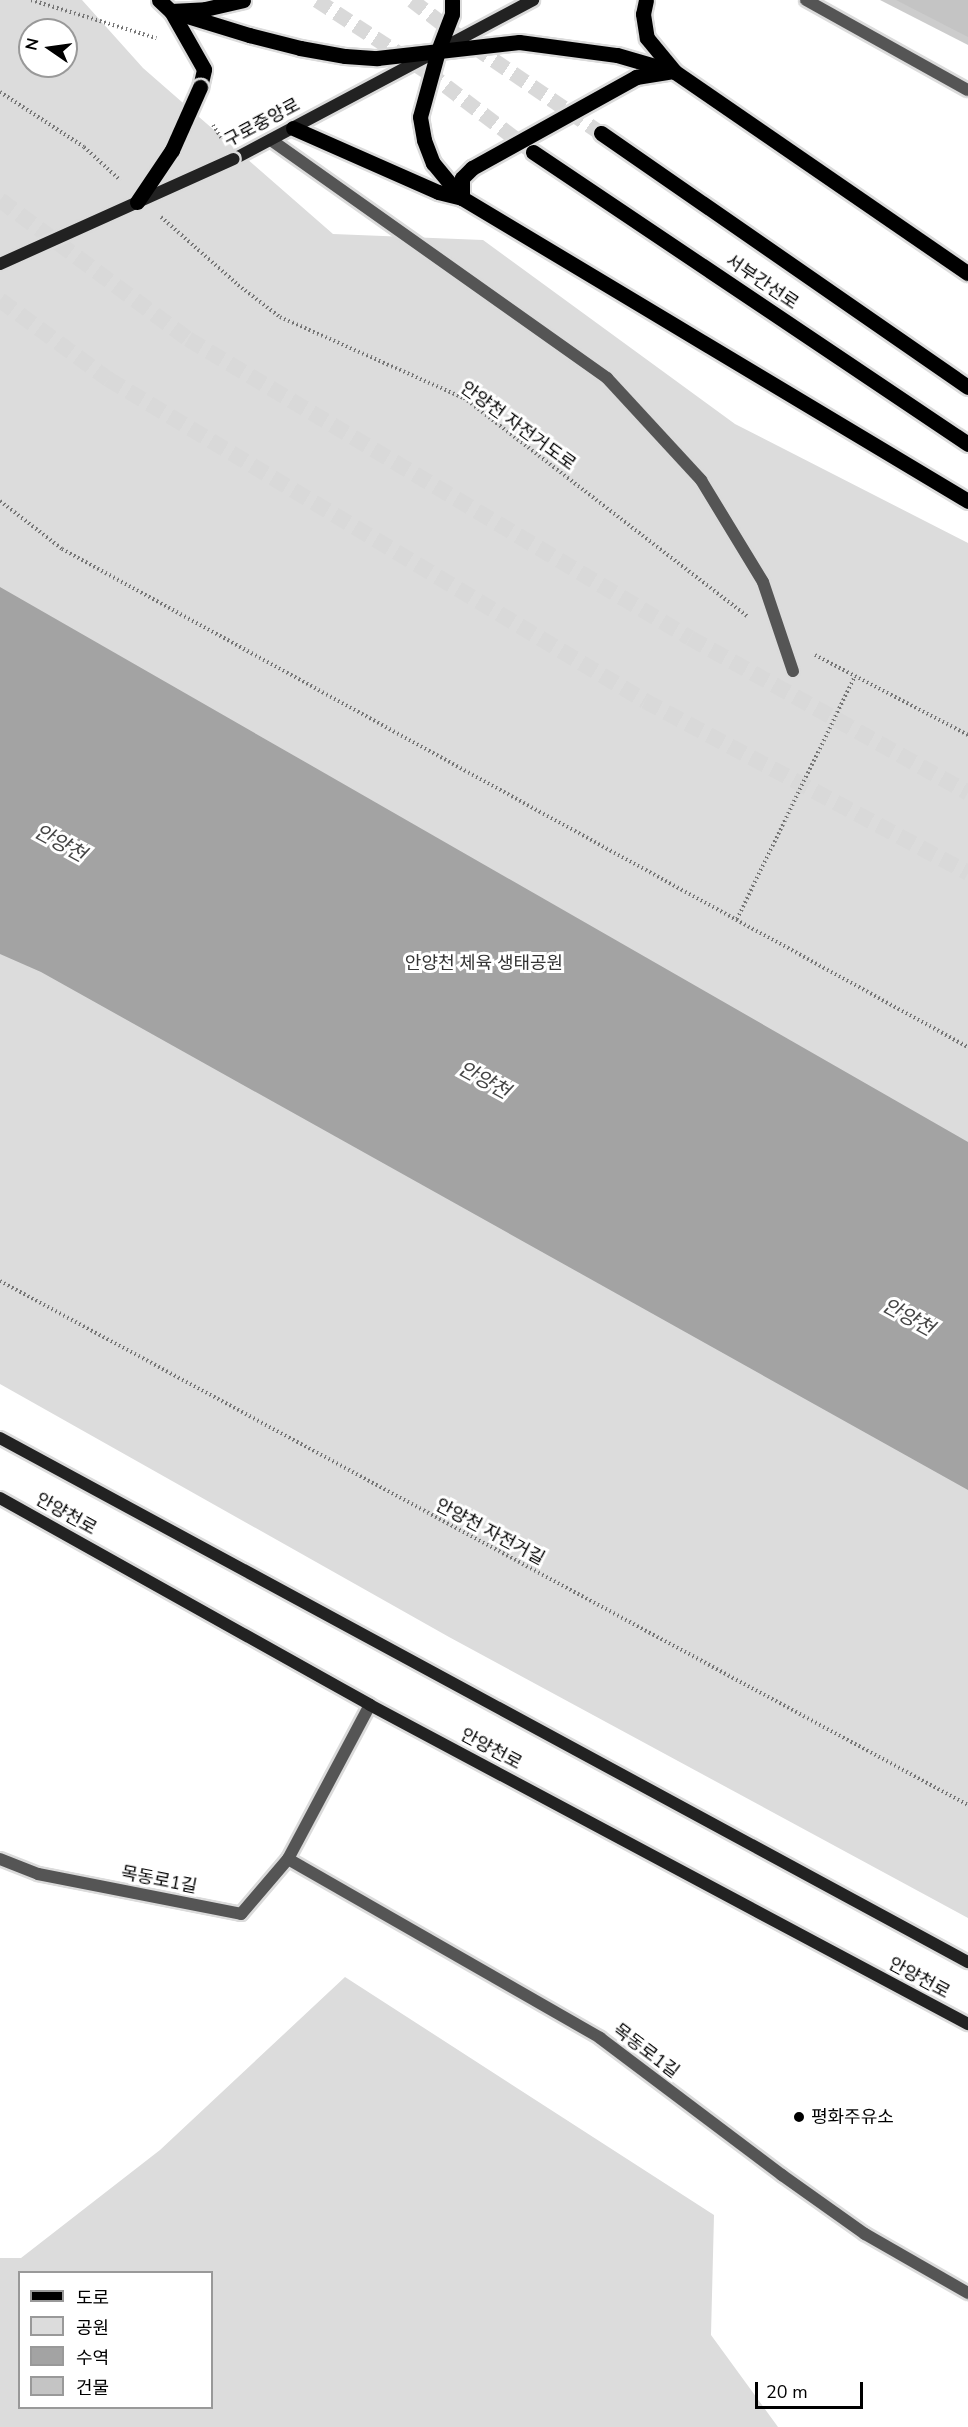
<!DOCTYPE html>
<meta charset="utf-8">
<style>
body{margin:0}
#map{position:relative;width:968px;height:2427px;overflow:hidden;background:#fff;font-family:"Nunito Sans","Noto Sans KR",sans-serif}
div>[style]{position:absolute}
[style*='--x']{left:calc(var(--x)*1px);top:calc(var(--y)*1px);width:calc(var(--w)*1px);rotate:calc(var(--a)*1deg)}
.green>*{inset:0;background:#dcdcdc}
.water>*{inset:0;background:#a3a3a3}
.shadow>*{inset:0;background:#0003}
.building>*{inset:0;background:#c4c4c4}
.primary-tunnel>*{height:15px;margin-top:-7.5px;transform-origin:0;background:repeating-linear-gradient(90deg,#d9d9d9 0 15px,transparent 0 23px)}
.trunk-tunnel>*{height:16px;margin-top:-8px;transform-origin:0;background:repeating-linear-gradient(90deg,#d9d9d9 0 16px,transparent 0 24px)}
.path>*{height:4px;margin-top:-2px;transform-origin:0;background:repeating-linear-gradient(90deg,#777 0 1.5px,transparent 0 4.5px)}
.roads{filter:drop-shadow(2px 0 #dbdbdb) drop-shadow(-2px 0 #dbdbdb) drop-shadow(0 2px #dbdbdb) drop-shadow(0 -2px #dbdbdb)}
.service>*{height:12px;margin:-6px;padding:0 6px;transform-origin:6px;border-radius:6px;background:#555}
.minor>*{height:12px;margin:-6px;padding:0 6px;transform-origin:6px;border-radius:6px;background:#555}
.secondary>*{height:12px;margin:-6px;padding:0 6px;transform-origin:6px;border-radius:6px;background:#222}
.primary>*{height:15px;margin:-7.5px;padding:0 7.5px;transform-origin:7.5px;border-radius:7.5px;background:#000}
.bridges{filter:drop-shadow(2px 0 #dbdbdb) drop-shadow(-2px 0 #dbdbdb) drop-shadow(0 2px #dbdbdb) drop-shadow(0 -2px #dbdbdb)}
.secondary-bridge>*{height:12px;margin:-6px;padding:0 6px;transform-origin:6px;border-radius:6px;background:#222}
.primary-bridge>*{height:15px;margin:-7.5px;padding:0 7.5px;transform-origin:7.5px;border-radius:7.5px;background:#000}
.dots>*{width:16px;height:16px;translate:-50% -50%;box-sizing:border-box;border:3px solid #fff;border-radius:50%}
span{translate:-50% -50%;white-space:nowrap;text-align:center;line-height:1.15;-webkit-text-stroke:6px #fff;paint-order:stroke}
.street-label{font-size:18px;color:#000}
.park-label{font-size:18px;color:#333}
.poi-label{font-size:18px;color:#000}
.left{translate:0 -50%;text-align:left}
.water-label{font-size:20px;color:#444;font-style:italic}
.legend{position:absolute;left:18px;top:2271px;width:195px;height:138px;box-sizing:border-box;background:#fff;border:2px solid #999;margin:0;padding:8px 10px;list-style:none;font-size:18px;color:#000}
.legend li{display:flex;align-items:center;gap:12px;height:30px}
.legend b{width:30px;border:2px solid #999}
.north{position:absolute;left:18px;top:18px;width:60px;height:60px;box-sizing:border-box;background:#fff;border:2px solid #999;border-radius:50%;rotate:283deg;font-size:16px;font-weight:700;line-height:24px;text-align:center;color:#000}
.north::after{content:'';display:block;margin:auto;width:21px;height:27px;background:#000;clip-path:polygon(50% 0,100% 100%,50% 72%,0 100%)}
.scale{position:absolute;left:755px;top:2382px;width:108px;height:27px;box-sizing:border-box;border:3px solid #000;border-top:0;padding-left:8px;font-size:18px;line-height:21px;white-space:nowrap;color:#000;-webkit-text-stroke:4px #fff;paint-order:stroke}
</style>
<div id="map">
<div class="green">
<div style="clip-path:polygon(evenodd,0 0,82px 0,143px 68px,333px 234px,483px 240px,735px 424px,968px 543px,968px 1918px,449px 1637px,0 1384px,0 0,30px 30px,66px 30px,66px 66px,30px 66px,30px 30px)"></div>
<div style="clip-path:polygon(evenodd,345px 1977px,714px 2215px,711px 2335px,778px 2427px,0 2427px,0 2258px,21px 2258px,160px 2150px,345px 1977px,20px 2272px,212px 2272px,212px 2408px,20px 2408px,20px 2272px)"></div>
</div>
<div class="water">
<div style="clip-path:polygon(0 587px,968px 1142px,968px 1490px,41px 972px,0 954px)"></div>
</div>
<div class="shadow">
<div style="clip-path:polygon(880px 0,968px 0,968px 45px)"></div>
</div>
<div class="building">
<div style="clip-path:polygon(896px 0,968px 0,968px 37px)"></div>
</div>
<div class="primary-tunnel">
<div style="--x:317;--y:0;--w:132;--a:33"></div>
<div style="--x:428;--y:72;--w:126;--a:37.2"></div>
<div style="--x:412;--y:0;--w:56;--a:37.7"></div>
<div style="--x:456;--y:34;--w:176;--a:34.3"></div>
</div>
<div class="trunk-tunnel">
<div style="--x:0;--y:200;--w:234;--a:36.5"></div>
<div style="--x:188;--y:339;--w:584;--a:30.78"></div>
<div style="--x:690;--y:638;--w:318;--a:29.1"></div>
<div style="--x:0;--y:300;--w:134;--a:36.2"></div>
<div style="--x:108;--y:379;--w:626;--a:30.95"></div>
<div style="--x:645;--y:701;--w:366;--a:28"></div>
</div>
<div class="path">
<div style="--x:31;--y:0;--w:131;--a:16.9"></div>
<div style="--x:0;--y:92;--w:100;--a:33.2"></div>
<div style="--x:84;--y:147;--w:49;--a:42.5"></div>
<div style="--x:213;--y:125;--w:17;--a:57"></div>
<div style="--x:161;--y:217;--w:103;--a:41.4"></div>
<div style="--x:238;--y:285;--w:53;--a:37.3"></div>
<div style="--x:280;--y:317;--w:201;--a:23.8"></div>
<div style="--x:464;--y:398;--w:359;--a:37.6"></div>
<div style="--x:0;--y:501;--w:78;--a:37.7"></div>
<div style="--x:62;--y:549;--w:1034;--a:28.8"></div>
<div style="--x:815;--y:655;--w:173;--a:27.6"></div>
<div style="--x:737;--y:919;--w:270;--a:-64.1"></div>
<div style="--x:0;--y:1281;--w:1101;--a:28.43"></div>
</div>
<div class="roads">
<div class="service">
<div style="--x:271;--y:140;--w:412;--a:35.3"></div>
<div style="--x:607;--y:378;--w:139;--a:47.3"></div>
<div style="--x:701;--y:480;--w:119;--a:58.7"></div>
<div style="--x:763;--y:582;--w:94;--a:71.4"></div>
</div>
<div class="minor">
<div style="--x:806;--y:0;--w:185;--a:29.1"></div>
<div style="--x:0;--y:1859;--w:41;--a:21.5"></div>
<div style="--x:38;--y:1874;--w:207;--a:11.1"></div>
<div style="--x:241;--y:1914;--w:72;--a:-49.5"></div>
<div style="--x:288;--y:1859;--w:174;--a:-62"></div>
<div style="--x:288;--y:1859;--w:360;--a:29.8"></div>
<div style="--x:600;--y:2038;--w:228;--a:37"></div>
<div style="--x:782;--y:2175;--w:102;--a:35.4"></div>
<div style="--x:865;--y:2234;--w:119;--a:29.8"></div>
</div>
<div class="secondary">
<div style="--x:234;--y:159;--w:339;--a:-28"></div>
<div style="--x:0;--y:1438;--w:1101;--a:28.43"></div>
<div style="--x:0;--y:1498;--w:424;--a:29.2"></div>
<div style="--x:370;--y:1705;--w:678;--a:28.08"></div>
</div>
<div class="primary">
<div style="--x:159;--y:0;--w:16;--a:43"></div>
<div style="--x:171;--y:11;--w:82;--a:17.1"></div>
<div style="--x:249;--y:35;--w:53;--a:14.3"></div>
<div style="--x:300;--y:48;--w:46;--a:10.1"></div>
<div style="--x:345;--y:56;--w:32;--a:4"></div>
<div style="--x:377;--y:58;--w:143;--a:-6.4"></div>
<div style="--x:519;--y:42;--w:99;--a:7.6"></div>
<div style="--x:617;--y:55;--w:60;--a:16.3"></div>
<div style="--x:675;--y:72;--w:355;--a:34.5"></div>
<div style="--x:452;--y:0;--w:14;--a:90"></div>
<div style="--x:452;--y:14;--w:40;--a:111"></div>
<div style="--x:438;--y:51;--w:68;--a:105.3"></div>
<div style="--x:420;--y:117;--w:23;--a:80"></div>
<div style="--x:424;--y:140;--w:25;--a:69"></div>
<div style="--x:433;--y:163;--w:45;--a:50.4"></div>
<div style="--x:646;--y:0;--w:14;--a:102"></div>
<div style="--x:643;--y:14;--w:24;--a:81"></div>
<div style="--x:647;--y:38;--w:44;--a:50.5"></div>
<div style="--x:200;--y:87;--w:18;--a:-77"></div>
<div style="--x:204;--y:69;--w:67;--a:-119.6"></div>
<div style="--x:171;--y:11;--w:34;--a:-3"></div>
<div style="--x:205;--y:9;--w:39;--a:-13"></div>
<div style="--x:293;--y:128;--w:158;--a:23.8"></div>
<div style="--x:438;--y:192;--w:25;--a:14"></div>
<div style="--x:462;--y:198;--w:590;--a:30.91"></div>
<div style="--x:601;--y:133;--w:446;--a:34.7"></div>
<div style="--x:533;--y:152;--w:524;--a:33.87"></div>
<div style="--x:462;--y:198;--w:20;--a:-90"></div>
<div style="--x:462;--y:178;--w:14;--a:-45"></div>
<div style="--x:472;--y:168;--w:188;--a:-29"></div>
<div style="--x:636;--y:77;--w:33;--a:-9"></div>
</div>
</div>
<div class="bridges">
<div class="secondary-bridge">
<div style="--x:0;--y:264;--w:256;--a:-24.2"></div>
</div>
<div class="primary-bridge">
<div style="--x:137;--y:202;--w:63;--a:-56.1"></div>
<div style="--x:172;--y:150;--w:69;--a:-66"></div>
</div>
</div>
<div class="dots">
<div style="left:799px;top:2117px;background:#000"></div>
</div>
<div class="street-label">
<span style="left:262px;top:123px;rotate:-28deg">구로중앙로</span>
<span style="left:762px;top:282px;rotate:34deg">서부간선로</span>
<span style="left:518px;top:426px;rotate:36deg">안양천 자전거도로</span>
<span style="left:66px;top:1514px;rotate:29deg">안양천로</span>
<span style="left:490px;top:1532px;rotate:28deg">안양천 자전거길</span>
<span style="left:491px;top:1749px;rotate:28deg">안양천로</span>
<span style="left:159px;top:1880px;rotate:11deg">목동로1길</span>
<span style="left:919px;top:1978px;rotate:28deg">안양천로</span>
<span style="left:646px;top:2051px;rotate:37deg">목동로1길</span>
</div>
<div class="park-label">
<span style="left:484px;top:963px">안양천 체육 생태공원</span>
</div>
<div class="poi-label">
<span class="left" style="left:811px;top:2117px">평화주유소</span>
</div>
<div class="water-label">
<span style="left:60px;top:843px;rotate:29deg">안양천</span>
<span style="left:484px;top:1080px;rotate:29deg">안양천</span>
<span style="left:908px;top:1317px;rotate:29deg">안양천</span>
</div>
<ul class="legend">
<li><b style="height:8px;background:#000"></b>도로</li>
<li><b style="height:16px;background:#dcdcdc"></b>공원</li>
<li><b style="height:16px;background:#a3a3a3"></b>수역</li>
<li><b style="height:16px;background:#c4c4c4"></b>건물</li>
</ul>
<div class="north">N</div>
<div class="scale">20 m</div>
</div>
